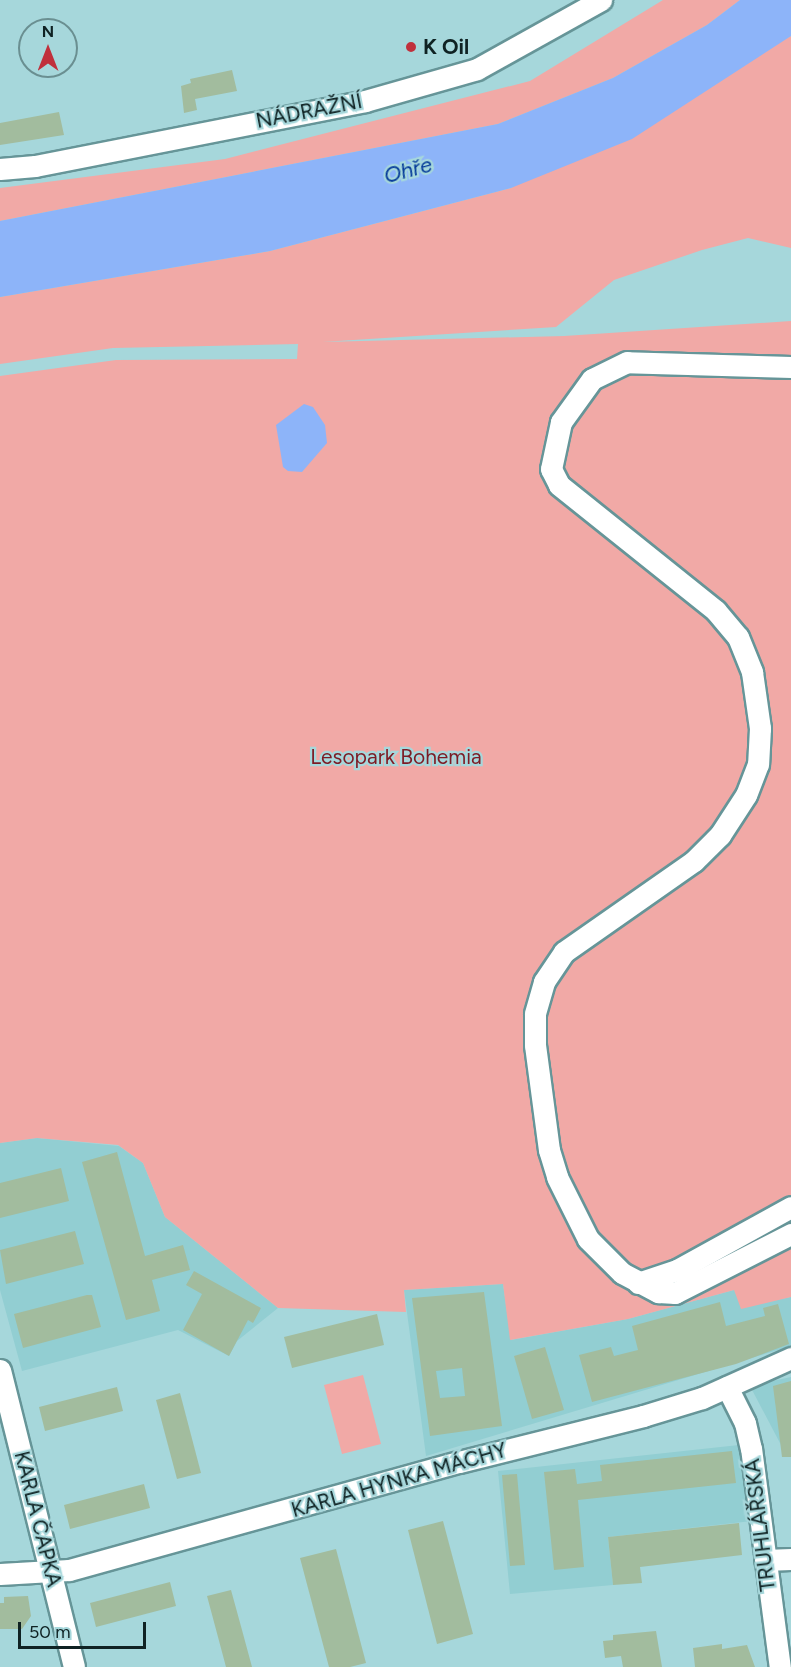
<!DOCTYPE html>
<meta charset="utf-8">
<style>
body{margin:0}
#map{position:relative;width:791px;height:1667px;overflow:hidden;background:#a6d7db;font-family:Figtree,sans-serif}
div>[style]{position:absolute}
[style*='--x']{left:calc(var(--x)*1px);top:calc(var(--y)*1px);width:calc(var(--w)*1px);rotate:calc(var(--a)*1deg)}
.built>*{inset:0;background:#92ced2}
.green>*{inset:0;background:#f1a9a6}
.water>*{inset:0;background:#8db4f9}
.building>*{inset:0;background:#a2bc9e}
.roads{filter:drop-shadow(2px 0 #669598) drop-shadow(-2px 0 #669598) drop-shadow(0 2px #669598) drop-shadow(0 -2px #669598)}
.street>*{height:21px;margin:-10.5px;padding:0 10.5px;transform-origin:10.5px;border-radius:10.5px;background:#fff}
.dots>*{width:16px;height:16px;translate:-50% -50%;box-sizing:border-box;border:3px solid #a6d7db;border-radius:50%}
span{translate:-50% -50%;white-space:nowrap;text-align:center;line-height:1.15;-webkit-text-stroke:4.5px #a6d7db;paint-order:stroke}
.poi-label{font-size:21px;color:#0f2223;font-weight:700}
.left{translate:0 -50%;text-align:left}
.street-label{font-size:21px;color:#0f2223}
.park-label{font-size:21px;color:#7d1b24}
.water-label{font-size:22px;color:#033999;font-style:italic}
.north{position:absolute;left:18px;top:18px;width:60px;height:60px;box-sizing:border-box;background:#a6d7db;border:2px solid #6a8f91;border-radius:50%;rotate:0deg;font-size:16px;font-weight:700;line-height:24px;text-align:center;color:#0f2223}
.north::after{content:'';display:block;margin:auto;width:21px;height:27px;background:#c0303c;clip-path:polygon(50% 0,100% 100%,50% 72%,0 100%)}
.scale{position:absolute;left:18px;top:1622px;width:128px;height:27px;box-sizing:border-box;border:3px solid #0f2223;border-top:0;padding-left:8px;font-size:18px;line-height:21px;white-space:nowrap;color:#0f2223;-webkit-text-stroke:4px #a6d7db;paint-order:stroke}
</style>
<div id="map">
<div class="built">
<div style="clip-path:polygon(37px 1138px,119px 1146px,143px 1163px,165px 1217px,278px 1308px,237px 1341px,229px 1356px,178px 1330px,22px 1371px,0 1290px,0 1143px)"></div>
<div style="clip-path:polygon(503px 1284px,511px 1340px,628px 1319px,734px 1290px,771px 1301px,791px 1297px,791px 1346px,426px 1456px,404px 1290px)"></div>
<div style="clip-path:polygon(791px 1377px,791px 1444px,781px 1445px,750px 1386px)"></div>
<div style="clip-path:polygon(739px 1445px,752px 1521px,608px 1537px,613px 1585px,510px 1594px,498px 1471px)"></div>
</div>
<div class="green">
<div style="clip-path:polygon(663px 0,740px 0,707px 25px,613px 78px,498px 124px,0 221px,0 188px,225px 159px,530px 81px)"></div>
<div style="clip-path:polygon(791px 36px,791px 248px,748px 238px,702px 250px,614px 280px,556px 327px,322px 342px,564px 336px,791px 321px,791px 1297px,741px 1309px,734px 1290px,628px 1319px,510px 1340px,503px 1284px,404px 1290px,406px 1312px,278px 1308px,165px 1217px,143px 1163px,118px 1145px,37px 1138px,0 1143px,0 376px,116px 360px,297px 359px,298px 344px,113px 348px,0 364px,0 297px,270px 251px,511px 188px)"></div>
<div style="clip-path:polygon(363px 1375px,381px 1444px,342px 1454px,324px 1385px)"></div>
</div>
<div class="water">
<div style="clip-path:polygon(740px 0,791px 0,791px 36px,632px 139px,511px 188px,270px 251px,0 297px,0 221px,498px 124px,613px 78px,707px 25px)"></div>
<div style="clip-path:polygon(304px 404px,313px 407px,325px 425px,327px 443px,302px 472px,288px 471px,283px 467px,276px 425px)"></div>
</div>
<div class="building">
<div style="clip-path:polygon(232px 70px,237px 91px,195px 99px,197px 110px,184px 113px,181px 86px,191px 83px,190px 79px)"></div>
<div style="clip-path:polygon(59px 112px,64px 135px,0 145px,0 123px)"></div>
<div style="clip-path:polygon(117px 1152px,145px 1256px,183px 1245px,190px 1270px,152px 1280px,160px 1311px,126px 1320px,82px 1162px)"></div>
<div style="clip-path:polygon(61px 1168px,69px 1201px,0 1218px,0 1183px)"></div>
<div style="clip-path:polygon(75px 1231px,84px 1264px,6px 1284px,0 1250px)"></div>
<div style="clip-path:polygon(194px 1271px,261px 1308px,253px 1323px,248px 1320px,229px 1356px,183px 1330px,202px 1294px,186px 1285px)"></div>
<div style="clip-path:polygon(evenodd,484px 1292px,502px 1426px,430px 1436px,412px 1298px,484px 1292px,462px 1368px,465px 1396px,440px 1398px,436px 1371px,462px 1368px)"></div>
<div style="clip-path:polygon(87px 1295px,92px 1295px,101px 1327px,23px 1348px,14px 1314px)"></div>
<div style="clip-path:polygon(720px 1302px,726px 1326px,765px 1316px,763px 1308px,778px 1304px,789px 1344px,736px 1364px,592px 1402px,579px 1355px,611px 1347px,614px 1356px,638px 1350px,632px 1326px)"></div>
<div style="clip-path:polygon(377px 1314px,384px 1345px,292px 1368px,284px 1337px)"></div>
<div style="clip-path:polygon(545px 1347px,564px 1410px,532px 1419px,514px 1356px)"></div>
<div style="clip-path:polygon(791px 1381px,791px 1457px,782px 1457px,773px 1386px)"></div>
<div style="clip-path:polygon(117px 1387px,123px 1411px,45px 1431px,39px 1407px)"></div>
<div style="clip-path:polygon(180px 1393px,201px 1473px,177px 1479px,156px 1400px)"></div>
<div style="clip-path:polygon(732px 1451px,736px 1483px,578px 1500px,584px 1567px,554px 1570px,544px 1472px,575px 1469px,577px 1484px,602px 1481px,600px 1465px)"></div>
<div style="clip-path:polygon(517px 1474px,525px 1565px,510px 1566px,502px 1475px)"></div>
<div style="clip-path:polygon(144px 1484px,150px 1508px,70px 1529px,64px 1505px)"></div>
<div style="clip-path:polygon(443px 1521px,473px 1634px,437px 1644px,408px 1530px)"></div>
<div style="clip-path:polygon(739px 1523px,742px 1555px,640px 1567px,642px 1583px,613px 1585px,608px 1537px)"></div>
<div style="clip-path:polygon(336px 1549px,366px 1663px,350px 1667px,329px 1667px,300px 1558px)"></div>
<div style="clip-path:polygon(170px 1582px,176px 1606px,96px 1627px,90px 1603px)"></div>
<div style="clip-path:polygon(231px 1590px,242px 1630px,252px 1667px,226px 1667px,218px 1637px,207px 1596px)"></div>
<div style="clip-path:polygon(28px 1596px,31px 1616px,22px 1629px,0 1629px,0 1603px,4px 1603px,4px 1597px)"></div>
<div style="clip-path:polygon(656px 1631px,662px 1667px,623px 1667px,621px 1656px,605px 1658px,603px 1641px,613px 1640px,613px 1635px)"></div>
<div style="clip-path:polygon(722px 1644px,722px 1649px,747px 1645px,755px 1667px,695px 1667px,693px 1648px)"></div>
</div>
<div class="roads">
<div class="street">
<div style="--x:0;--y:169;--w:35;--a:-5"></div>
<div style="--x:35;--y:166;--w:336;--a:-11.1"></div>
<div style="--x:365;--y:101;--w:116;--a:-15.9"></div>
<div style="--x:477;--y:69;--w:142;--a:-29.1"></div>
<div style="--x:791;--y:367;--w:164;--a:-178.3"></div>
<div style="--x:627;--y:362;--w:39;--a:154"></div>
<div style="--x:592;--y:379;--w:53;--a:125.8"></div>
<div style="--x:561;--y:422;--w:48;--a:102"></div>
<div style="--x:551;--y:469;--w:18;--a:63"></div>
<div style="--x:559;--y:485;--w:201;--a:38.7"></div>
<div style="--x:716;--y:611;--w:34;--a:50"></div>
<div style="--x:738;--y:637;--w:38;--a:68"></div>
<div style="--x:752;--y:672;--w:57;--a:81.9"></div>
<div style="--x:760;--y:728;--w:36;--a:93"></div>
<div style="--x:758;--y:764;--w:33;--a:111"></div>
<div style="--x:746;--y:795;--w:48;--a:123"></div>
<div style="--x:720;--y:835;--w:37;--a:135"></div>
<div style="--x:694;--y:861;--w:159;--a:145"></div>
<div style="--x:564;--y:952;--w:36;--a:124"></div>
<div style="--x:544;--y:982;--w:33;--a:106"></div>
<div style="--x:535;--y:1014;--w:31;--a:90"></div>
<div style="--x:535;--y:1045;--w:106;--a:82.4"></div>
<div style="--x:549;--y:1150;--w:28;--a:73"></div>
<div style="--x:557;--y:1177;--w:69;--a:63.4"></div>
<div style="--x:588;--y:1239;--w:48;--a:45"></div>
<div style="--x:622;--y:1273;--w:41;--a:27.8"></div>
<div style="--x:658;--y:1292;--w:17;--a:3"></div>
<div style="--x:675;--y:1293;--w:130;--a:-27"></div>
<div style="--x:638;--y:1283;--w:41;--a:-18.4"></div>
<div style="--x:677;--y:1270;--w:130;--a:-28.9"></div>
<div style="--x:0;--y:1370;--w:306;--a:76"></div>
<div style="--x:727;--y:1387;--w:40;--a:63.4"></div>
<div style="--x:745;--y:1423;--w:26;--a:77"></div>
<div style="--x:751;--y:1448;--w:221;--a:82.5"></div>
<div style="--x:765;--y:1560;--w:26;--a:-2"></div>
<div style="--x:0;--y:1574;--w:69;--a:-3.3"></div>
<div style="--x:69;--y:1570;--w:405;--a:-15.5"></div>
<div style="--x:459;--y:1462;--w:190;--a:-14"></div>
<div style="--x:643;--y:1416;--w:62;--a:-17"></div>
<div style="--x:702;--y:1398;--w:98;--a:-24.2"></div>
</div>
</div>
<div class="dots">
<div style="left:411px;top:47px;background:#c0303c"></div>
</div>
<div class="poi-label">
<span class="left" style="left:423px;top:47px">K Oil</span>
</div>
<div class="street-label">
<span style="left:309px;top:111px;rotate:-11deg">NÁDRAŽNÍ</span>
<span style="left:399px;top:1480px;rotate:-16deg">KARLA HYNKA MÁCHY</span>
<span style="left:38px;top:1519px;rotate:76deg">KARLA ČAPKA</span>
<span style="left:760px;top:1525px;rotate:-97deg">TRUHLÁŘSKÁ</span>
</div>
<div class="park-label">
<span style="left:396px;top:757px">Lesopark Bohemia</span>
</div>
<div class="water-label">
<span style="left:408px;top:170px;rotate:-15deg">Ohře</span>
</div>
<div class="north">N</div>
<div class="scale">50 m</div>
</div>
